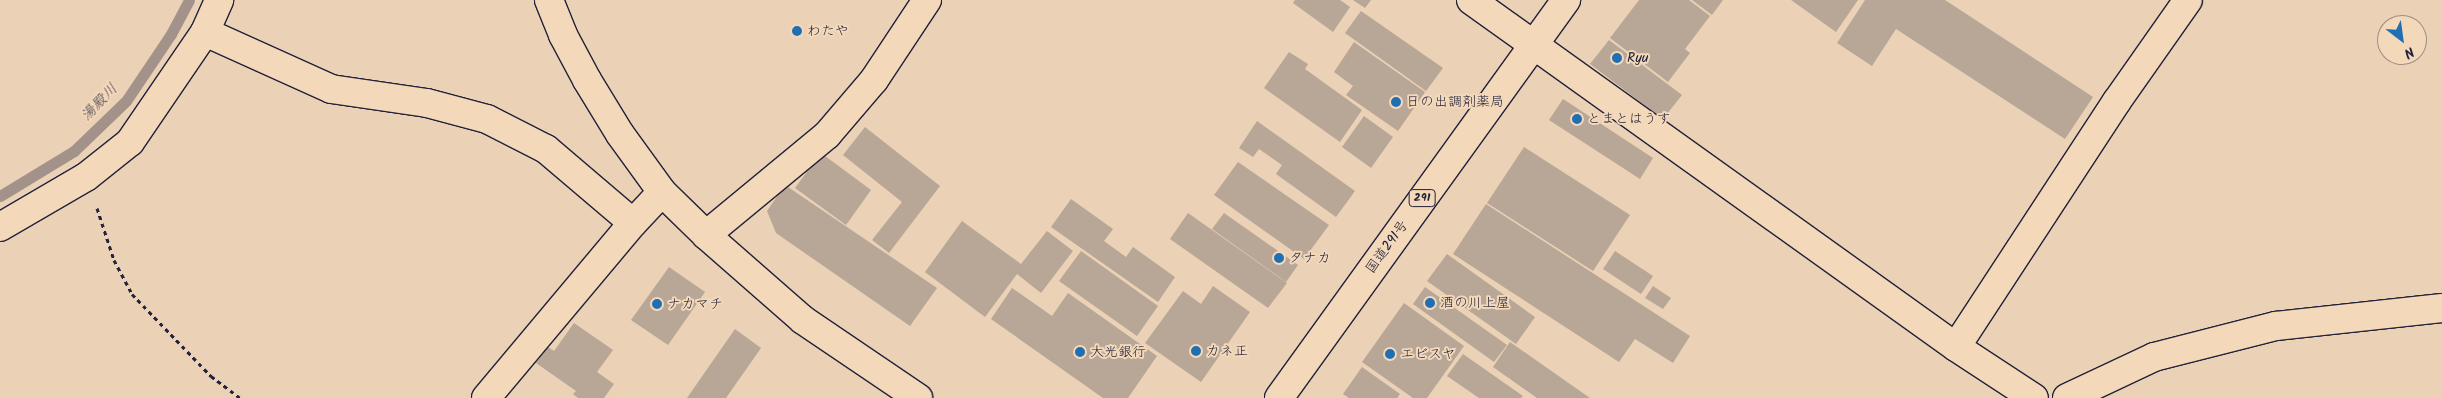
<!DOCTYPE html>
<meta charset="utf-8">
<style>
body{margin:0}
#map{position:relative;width:2442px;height:398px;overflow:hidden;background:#ebd1b5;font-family:Kalam,"Klee One",sans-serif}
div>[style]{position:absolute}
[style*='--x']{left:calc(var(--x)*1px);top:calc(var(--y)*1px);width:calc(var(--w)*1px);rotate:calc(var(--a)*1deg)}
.stream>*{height:11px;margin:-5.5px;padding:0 5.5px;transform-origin:5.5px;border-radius:5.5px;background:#a39289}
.building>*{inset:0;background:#b8a697}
.path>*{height:3px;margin-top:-1.5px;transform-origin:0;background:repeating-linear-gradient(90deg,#22223b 0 4px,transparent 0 8px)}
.roads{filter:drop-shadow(1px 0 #22223b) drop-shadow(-1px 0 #22223b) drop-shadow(0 1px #22223b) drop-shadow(0 -1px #22223b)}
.minor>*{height:28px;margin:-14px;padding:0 14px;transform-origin:14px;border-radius:14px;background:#f3d8ba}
.tertiary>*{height:28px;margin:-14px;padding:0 14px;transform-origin:14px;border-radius:14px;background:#f3d8ba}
.trunk>*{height:28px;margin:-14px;padding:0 14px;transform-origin:14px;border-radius:14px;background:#f3d8ba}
.dots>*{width:14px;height:14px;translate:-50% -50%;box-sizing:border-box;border:2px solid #f3d8ba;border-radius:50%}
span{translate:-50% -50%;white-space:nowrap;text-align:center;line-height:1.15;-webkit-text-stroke:4px #f3d8ba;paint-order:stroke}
.shield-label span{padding:1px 4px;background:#f3d8ba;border:1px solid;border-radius:4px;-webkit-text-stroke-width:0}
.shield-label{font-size:12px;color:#22223b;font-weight:700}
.poi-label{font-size:14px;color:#22223b}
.left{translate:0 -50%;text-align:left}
.street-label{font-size:14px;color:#22223b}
.water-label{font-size:15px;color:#494452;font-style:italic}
.north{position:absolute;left:2377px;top:15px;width:50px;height:50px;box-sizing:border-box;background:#f3d8ba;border:1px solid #9f8f87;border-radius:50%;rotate:150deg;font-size:14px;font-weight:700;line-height:20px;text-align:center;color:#22223b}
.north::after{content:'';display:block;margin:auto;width:18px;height:22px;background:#1f6fb2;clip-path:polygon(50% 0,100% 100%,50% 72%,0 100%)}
</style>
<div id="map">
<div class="stream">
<div style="--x:0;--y:196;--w:87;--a:-31.3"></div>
<div style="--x:74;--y:151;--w:72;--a:-43.9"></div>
<div style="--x:126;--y:101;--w:81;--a:-56.1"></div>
<div style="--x:171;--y:34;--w:38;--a:-62"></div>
</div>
<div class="building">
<div style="clip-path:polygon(1295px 0,1340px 0,1350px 7px,1333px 32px,1293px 3px)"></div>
<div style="clip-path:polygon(1353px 0,1371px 0,1365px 8px)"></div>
<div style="clip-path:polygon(1639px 0,1689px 0,1710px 16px,1685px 49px,1690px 53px,1668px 82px,1610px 38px)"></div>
<div style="clip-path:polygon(1692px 0,1723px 0,1712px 15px)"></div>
<div style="clip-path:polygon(1791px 0,1858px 0,1836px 32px)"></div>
<div style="clip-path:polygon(1865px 0,1945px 0,2093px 97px,2065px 139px,1896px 29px,1872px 66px,1837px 43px)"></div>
<div style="clip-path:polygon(1361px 11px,1443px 68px,1426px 91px,1345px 33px)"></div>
<div style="clip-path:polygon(1609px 40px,1682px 95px,1663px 119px,1590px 64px)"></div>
<div style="clip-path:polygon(1354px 42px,1425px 92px,1398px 131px,1346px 95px,1353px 86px,1334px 72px)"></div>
<div style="clip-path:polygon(1289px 52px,1308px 64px,1305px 69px,1362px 110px,1340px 142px,1264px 88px)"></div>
<div style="clip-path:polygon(1563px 99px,1653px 158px,1640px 179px,1549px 120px)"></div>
<div style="clip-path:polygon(1364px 116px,1393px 137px,1371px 168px,1342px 147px)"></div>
<div style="clip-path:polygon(1257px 121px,1355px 191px,1336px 217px,1276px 174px,1282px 165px,1259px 149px,1253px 157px,1239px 148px)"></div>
<div style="clip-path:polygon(865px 127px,940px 186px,889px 253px,872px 240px,902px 202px,843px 155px)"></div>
<div style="clip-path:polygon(1524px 147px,1630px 215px,1593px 271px,1487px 203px)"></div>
<div style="clip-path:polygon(821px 153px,871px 190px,846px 225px,795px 188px)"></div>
<div style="clip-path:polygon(1238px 162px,1329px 225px,1304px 259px,1214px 195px)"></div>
<div style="clip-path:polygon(785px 185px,937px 288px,910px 326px,776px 233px,767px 211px)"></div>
<div style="clip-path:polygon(1071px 199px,1113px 229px,1104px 241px,1126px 257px,1133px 247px,1175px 277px,1158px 302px,1051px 227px)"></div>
<div style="clip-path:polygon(1486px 204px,1690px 336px,1673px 363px,1635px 339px,1619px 362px,1453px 254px)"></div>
<div style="clip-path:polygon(1188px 213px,1287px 283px,1268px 308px,1170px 239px)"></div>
<div style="clip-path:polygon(1224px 213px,1298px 265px,1286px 282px,1212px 229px)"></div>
<div style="clip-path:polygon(962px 221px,1021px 264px,1047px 231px,1073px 251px,1041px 293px,1017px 274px,985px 317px,925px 272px)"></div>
<div style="clip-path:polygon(1081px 251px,1158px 306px,1137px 336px,1059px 281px)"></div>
<div style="clip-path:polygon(1615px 251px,1653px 276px,1641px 294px,1603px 269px)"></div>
<div style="clip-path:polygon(1447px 254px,1535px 317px,1516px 344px,1427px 281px)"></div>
<div style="clip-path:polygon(669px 267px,705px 292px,668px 345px,631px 320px)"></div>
<div style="clip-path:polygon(1213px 286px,1250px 312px,1201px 382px,1145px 343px,1183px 291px,1201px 304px)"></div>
<div style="clip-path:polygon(1653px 286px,1671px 298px,1663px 309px,1645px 298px)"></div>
<div style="clip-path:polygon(1425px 287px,1507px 345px,1494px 362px,1413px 304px)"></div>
<div style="clip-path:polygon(1012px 288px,1052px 316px,1068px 293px,1157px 356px,1128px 398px,1103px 398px,991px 319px)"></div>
<div style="clip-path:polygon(1404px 303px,1464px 346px,1427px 398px,1413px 398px,1362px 362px)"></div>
<div style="clip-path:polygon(574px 323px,613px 350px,597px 372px,614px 384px,604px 398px,578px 398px,573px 394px,576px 391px,536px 363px,548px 347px,554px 351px)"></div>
<div style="clip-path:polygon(735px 329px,761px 348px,726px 398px,687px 398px)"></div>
<div style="clip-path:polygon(1510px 342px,1590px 398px,1537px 398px,1493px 367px)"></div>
<div style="clip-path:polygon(1463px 354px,1523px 396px,1521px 398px,1479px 398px,1447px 376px)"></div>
<div style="clip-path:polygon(1362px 367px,1400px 394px,1397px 398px,1349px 398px,1343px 394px)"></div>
</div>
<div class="path">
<div style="--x:97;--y:208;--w:55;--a:71.9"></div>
<div style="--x:114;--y:260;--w:38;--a:62"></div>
<div style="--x:132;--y:294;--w:114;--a:46.1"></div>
<div style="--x:211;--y:376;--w:36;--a:37"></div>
</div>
<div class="roads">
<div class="minor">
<div style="--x:1471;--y:0;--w:596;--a:35.58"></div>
<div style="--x:1956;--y:347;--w:93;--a:33.2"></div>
<div style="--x:205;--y:32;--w:138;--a:24.3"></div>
<div style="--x:331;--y:89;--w:97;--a:8.3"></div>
<div style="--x:427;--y:103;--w:62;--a:14.9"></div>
<div style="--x:487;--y:119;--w:66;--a:27"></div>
<div style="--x:546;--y:149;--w:114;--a:40.4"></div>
<div style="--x:0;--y:227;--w:99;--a:-30.2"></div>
<div style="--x:86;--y:177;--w:56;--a:-38.5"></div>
<div style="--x:130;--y:142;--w:133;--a:-55.7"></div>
<div style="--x:205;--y:32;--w:35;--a:-66"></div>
<div style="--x:706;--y:235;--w:157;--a:-39.6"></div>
<div style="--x:827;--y:135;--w:72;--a:-49.5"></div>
<div style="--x:874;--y:80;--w:96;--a:-56.5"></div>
<div style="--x:1956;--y:347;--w:294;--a:-56.8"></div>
<div style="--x:2117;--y:101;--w:123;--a:-54.9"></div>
<div style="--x:486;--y:398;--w:229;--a:-50"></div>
<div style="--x:633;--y:223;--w:42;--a:-46.9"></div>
<div style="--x:2067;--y:398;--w:96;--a:-25.2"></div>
<div style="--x:2154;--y:357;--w:126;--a:-14.3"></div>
<div style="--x:2276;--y:326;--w:167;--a:-6.2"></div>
</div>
<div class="tertiary">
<div style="--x:549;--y:0;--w:38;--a:68"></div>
<div style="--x:563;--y:35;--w:51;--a:61.9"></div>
<div style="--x:587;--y:80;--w:63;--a:58.6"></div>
<div style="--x:620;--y:134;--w:72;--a:54.1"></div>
<div style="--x:662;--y:192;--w:62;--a:44.3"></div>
<div style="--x:706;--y:235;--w:129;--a:41.2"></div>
<div style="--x:803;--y:320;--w:139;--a:34.1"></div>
</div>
<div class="trunk">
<div style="--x:1279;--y:398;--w:491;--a:-54.2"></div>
</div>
</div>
<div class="dots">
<div style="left:797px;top:31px;background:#1f6fb2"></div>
<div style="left:1617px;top:58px;background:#1f6fb2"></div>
<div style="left:1396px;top:102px;background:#1f6fb2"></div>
<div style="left:1577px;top:119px;background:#1f6fb2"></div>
<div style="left:1279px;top:258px;background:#1f6fb2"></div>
<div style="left:1430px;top:303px;background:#1f6fb2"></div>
<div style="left:657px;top:304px;background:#1f6fb2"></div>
<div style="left:1196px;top:351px;background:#1f6fb2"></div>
<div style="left:1080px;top:352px;background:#1f6fb2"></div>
<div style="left:1390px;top:354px;background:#1f6fb2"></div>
</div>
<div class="shield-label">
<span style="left:1422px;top:198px">291</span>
</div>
<div class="poi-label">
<span class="left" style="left:807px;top:31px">わたや</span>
<span class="left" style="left:1627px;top:58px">Ryu</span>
<span class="left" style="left:1406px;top:102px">日の出調剤薬局</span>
<span class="left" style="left:1587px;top:119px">とまとはうす</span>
<span class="left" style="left:1289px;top:258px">タナカ</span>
<span class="left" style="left:1440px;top:303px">酒の川上屋</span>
<span class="left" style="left:667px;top:304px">ナカマチ</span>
<span class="left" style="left:1206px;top:351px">カネ正</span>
<span class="left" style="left:1090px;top:352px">大光銀行</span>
<span class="left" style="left:1400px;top:354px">エビスヤ</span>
</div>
<div class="street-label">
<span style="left:1387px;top:247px;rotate:-54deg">国道291号</span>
</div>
<div class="water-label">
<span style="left:100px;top:103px;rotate:-46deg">湯殿川</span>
</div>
<div class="north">N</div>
</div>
